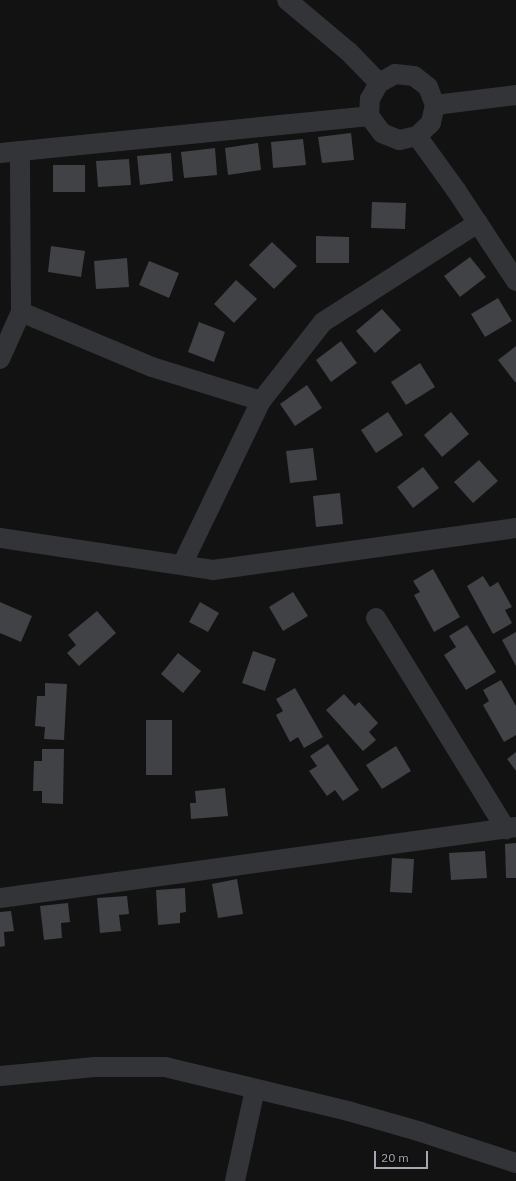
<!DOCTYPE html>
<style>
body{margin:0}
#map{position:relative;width:516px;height:1181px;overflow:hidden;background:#121213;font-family:"IBM Plex Sans",sans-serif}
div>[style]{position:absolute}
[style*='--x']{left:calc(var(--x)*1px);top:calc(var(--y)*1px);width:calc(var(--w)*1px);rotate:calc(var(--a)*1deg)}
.building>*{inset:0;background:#414246}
.minor>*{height:20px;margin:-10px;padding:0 10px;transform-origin:10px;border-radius:10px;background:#333437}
span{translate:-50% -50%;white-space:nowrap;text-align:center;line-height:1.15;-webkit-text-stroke:3.5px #0d0d0e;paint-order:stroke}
.scale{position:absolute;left:374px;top:1151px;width:54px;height:18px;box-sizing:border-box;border:2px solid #a5a8b2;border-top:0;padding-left:5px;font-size:12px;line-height:14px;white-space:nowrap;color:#a5a8b2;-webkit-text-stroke:3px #0d0d0e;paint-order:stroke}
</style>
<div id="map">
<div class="building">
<div style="clip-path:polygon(351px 133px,354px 160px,322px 163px,318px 137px)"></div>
<div style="clip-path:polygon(303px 139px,306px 165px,273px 168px,271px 142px)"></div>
<div style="clip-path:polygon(258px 143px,261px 170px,228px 175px,225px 148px)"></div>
<div style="clip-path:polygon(215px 148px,217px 175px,184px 178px,181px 152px)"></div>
<div style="clip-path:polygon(171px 153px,173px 181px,140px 185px,137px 156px)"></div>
<div style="clip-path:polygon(129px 159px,131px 185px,98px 187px,96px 161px)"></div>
<div style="clip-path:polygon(53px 165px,85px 165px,85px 192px,53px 192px)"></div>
<div style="clip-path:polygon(372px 202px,406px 203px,405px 229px,371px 228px)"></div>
<div style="clip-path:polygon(316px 236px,349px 237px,349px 263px,316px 263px)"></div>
<div style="clip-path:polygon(272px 242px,297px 266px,274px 289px,249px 265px)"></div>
<div style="clip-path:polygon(51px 246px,85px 251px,81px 277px,48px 272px)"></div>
<div style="clip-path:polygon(470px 257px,486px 277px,460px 297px,444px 276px)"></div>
<div style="clip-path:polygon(127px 258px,129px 287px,96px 289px,94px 261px)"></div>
<div style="clip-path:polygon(149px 261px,179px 273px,169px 298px,139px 285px)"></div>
<div style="clip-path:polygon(236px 280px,257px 299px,234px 323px,214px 304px)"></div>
<div style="clip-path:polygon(498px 298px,512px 321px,485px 337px,471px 314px)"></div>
<div style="clip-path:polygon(382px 309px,401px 330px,375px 353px,356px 331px)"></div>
<div style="clip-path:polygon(199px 322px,225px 332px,214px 362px,188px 352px)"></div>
<div style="clip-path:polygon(341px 341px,357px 363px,331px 382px,316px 360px)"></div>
<div style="clip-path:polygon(516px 346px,516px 382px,515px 382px,498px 360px)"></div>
<div style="clip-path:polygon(420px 363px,435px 387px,406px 405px,391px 382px)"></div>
<div style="clip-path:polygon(307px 385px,322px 408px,295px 426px,280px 404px)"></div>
<div style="clip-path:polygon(388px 412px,403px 435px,376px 453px,361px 430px)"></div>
<div style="clip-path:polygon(451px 412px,469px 434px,442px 457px,424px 435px)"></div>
<div style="clip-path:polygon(313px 448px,317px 480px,290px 483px,286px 451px)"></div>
<div style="clip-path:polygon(479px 460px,498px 481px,473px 503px,454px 482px)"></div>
<div style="clip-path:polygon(423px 467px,439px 488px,413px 508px,397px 487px)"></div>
<div style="clip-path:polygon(340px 493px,343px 524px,316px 527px,313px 496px)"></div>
<div style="clip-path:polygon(433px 569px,460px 617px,434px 632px,414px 595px,420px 592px,413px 581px)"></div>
<div style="clip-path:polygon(483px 576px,490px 587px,498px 582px,512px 607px,505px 610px,512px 623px,493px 634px,467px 586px)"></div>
<div style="clip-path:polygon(293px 592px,308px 616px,283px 631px,269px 607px)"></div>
<div style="clip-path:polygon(0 602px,32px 616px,21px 642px,0 633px)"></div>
<div style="clip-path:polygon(200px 602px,219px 613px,208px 632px,189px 622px)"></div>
<div style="clip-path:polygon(97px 611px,116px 633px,79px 666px,67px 653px,76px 645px,68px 635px)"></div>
<div style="clip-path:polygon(467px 625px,496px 672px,466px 690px,444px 655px,456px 647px,449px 636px)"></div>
<div style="clip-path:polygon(516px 632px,516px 666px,502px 640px)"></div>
<div style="clip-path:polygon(253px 651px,276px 659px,265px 691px,242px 683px)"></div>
<div style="clip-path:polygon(178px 653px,201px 671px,183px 693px,161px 674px)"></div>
<div style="clip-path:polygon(501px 680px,516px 706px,516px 735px,504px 742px,483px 705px,489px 701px,483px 690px)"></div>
<div style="clip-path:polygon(45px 683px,67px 684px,64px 740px,44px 739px,45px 727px,35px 726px,37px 696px,45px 696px)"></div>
<div style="clip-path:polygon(295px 688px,323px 737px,304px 748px,298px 737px,290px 742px,276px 715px,283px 711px,276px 699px)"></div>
<div style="clip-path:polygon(344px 694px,355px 706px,359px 702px,378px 723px,369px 732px,376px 740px,363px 751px,326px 710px)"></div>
<div style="clip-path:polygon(146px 720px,172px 720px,172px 775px,146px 775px)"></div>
<div style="clip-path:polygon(328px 744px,359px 790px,343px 801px,335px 790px,327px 796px,309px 771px,317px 766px,310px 756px)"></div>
<div style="clip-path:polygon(396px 746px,411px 771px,382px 789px,366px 765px)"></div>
<div style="clip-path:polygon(42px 749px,64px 749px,63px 804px,42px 803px,42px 791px,33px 791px,34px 761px,42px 761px)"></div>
<div style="clip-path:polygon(516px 752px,516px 771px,507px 759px)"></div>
<div style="clip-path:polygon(225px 788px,228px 816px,191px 819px,190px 803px,196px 803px,195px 791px)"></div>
<div style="clip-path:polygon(516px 843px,516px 878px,506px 878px,505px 844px)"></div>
<div style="clip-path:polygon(485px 851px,487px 878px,451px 880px,449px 853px)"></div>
<div style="clip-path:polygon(392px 858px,414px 859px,412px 893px,390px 892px)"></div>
<div style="clip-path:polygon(237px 879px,243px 914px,218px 918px,212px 884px)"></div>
<div style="clip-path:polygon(185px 888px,186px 912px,180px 913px,180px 923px,158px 925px,156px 890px)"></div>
<div style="clip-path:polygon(127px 896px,129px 914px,119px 915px,121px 931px,100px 933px,97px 898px)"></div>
<div style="clip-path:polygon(68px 903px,70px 922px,61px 923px,62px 938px,44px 940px,40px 906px)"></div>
<div style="clip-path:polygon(11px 911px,14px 931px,4px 932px,5px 946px,0 947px,0 912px)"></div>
</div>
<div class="minor">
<div style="--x:287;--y:0;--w:81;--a:40"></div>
<div style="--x:349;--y:52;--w:43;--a:45.9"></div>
<div style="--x:395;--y:74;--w:19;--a:6"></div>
<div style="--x:414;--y:76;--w:18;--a:38"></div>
<div style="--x:428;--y:87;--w:19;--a:69"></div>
<div style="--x:435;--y:105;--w:18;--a:103"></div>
<div style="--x:431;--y:123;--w:19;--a:137"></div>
<div style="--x:417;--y:136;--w:18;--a:167"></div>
<div style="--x:399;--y:140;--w:18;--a:-158"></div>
<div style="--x:382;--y:133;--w:21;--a:-127"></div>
<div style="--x:369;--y:116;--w:17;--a:-87"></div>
<div style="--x:370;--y:99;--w:18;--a:-61"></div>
<div style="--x:379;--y:83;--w:18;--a:-29"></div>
<div style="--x:435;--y:105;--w:82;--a:-7"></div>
<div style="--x:417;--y:136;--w:67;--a:54.2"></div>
<div style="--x:456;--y:190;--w:109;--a:56.6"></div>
<div style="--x:0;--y:153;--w:371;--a:-5.7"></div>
<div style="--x:21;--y:312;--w:142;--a:22.8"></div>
<div style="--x:152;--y:367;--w:114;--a:17.3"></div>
<div style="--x:0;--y:359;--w:51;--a:-65.9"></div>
<div style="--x:21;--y:312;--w:161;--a:-90.4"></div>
<div style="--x:0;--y:538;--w:215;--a:8.5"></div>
<div style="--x:213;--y:570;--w:306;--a:-7.9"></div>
<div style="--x:182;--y:565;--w:182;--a:-64.3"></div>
<div style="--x:261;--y:401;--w:100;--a:-51.9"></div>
<div style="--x:323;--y:322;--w:184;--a:-32.6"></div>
<div style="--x:376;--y:618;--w:248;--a:58.4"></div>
<div style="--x:0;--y:898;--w:521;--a:-7.83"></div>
<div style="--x:0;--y:1076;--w:95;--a:-5.4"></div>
<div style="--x:95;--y:1067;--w:70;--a:0"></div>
<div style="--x:165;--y:1067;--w:188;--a:13.5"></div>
<div style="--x:348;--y:1111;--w:76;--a:16"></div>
<div style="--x:421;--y:1132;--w:100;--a:18.1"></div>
<div style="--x:235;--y:1181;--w:94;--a:-77.7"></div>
</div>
<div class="scale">20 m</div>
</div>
